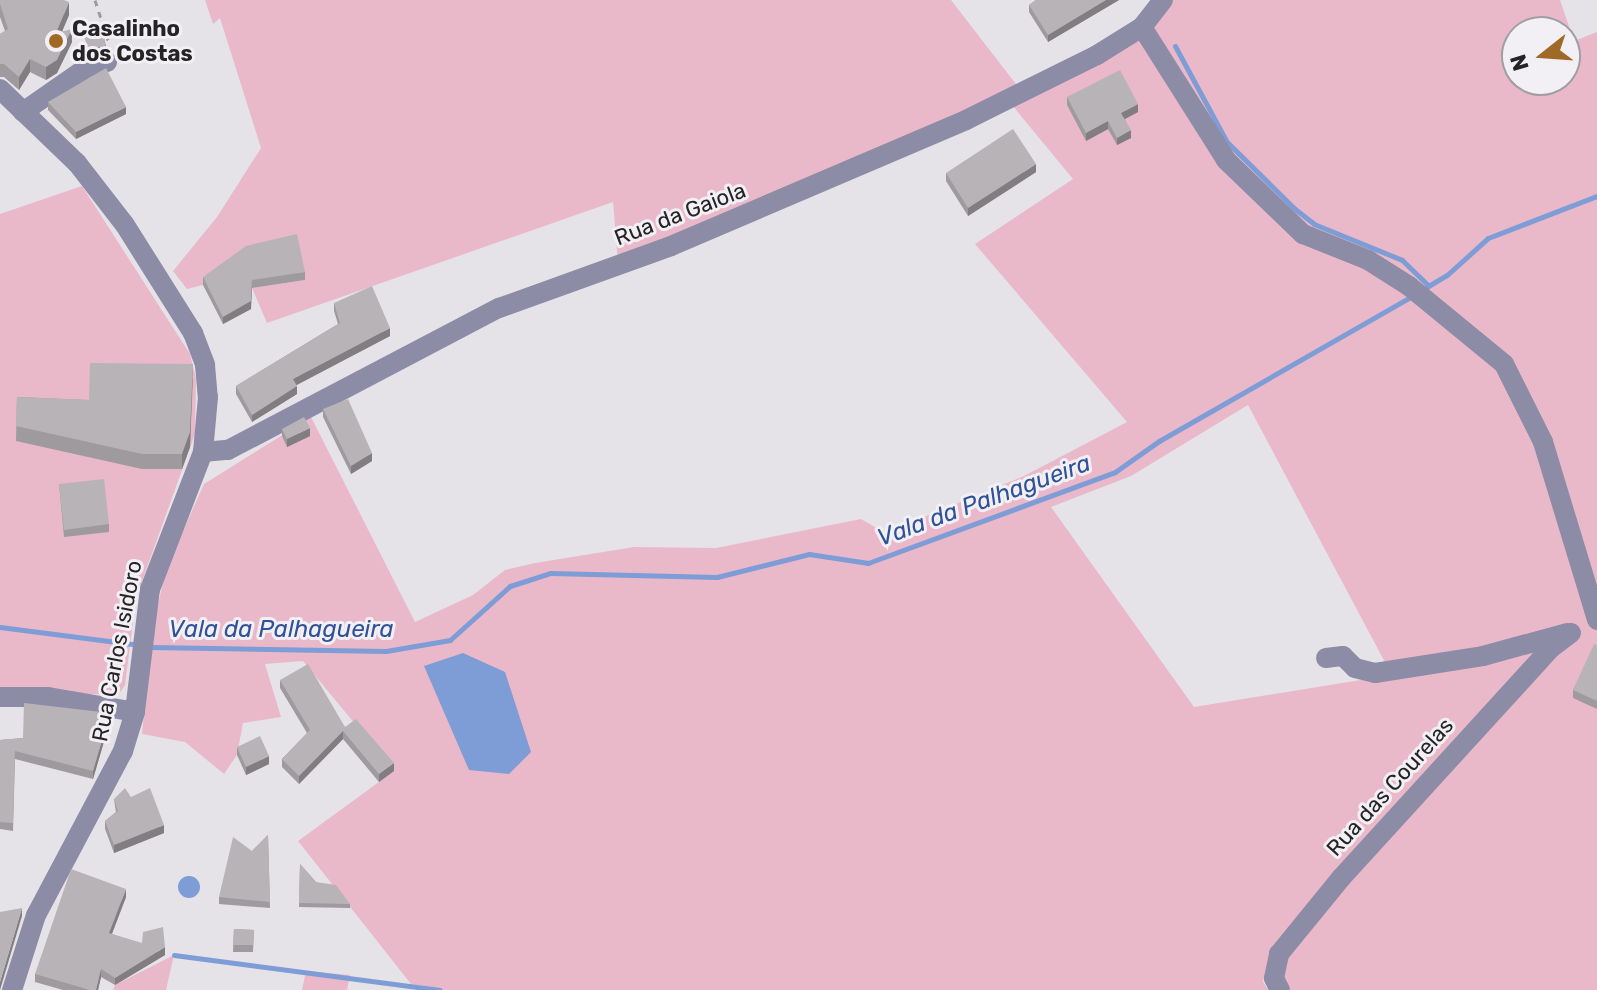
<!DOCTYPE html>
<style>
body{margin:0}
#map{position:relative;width:1597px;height:990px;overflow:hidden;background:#e6e3e8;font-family:Rubik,sans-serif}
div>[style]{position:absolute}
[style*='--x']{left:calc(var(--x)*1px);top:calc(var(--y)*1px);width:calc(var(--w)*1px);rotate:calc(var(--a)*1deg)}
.green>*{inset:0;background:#e9b9c9}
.water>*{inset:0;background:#7e9cd5}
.round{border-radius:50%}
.stream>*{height:5px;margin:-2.5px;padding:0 2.5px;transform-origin:2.5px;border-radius:2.5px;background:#7e9cd5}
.path>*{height:3px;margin-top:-1.5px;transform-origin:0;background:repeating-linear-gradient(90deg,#9d9b9f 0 6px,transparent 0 12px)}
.minor>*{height:20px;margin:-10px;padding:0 10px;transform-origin:10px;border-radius:10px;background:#8c8ca7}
.wall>*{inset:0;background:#9e9a9d}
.shaded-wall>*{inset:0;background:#817d80}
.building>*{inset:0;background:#b8b3b7}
.dots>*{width:22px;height:22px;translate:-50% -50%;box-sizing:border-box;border:4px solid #f3f0f5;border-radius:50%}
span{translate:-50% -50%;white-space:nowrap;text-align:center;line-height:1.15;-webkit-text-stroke:6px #f3f0f5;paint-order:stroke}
.poi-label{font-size:22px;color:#252425;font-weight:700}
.left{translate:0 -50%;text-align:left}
.street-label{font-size:22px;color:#252425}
.water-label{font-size:24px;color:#2f5298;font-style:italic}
.north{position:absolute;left:1501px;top:16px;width:80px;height:80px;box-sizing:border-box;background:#f3f0f5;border:2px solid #a19ea2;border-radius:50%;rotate:253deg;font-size:22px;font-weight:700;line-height:32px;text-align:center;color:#252425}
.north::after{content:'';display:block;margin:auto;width:28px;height:36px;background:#a16926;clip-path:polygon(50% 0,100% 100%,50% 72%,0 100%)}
</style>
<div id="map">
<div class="green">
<div style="clip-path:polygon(evenodd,205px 0,951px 0,1022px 92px,1141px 28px,1162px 0,1560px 0,1574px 41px,1597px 32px,1597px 990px,1280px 990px,1274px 978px,1279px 954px,1341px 878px,1570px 633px,1483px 656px,1388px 668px,1248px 405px,1131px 476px,1051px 507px,1194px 707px,1471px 662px,1549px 644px,1341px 864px,1269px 957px,1263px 982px,1269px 990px,440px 990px,411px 984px,298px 841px,394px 771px,303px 661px,265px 664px,281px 717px,243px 723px,237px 755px,224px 774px,185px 742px,142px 734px,151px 636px,166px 569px,204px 484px,311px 417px,415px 622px,473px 595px,505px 570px,535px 563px,634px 547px,716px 548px,861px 519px,885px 533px,1024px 476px,1127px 422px,975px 244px,1073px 179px,1007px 99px,838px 177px,618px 263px,613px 202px,267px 323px,252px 288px,305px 280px,297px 242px,246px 254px,203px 285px,187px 289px,173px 271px,217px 217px,261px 148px,220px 18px,213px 24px,205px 0,1517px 32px,1565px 32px,1565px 80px,1517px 80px,1517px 32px)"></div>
<div style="clip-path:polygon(82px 186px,190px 354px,196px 379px,195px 434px,136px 598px,125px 685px,119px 694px,0 695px,0 214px)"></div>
<div style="clip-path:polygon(174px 955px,166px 990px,113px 990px,115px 985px)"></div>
<div style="clip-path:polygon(306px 971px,350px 975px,347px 990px,302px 990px)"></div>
</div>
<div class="water">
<div style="clip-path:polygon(463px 653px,505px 672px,531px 752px,509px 774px,469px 770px,424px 666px)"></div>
<div class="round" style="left:178px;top:876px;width:22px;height:22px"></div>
</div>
<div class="stream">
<div style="--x:1175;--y:46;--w:109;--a:61.6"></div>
<div style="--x:1227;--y:142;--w:95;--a:44.6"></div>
<div style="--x:1295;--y:209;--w:24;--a:38"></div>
<div style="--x:1314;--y:224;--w:95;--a:22.2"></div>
<div style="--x:1402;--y:260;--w:37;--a:44"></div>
<div style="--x:1420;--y:291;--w:31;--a:-31"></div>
<div style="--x:1447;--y:275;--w:55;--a:-42.1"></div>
<div style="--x:1488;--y:238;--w:117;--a:-21.1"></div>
<div style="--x:0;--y:627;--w:141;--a:7.3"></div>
<div style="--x:150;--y:647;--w:236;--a:1"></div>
<div style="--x:386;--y:651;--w:65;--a:-9.8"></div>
<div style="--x:450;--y:640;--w:81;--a:-42"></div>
<div style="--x:510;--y:586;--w:42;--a:-18"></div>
<div style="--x:550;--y:573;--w:167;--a:1.4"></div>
<div style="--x:717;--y:577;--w:95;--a:-14"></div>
<div style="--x:809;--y:554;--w:60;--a:8.7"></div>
<div style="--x:868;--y:563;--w:263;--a:-20.2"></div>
<div style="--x:1115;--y:472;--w:54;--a:-35.2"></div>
<div style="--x:1159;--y:441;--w:292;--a:-29.8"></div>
<div style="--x:174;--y:955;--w:268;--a:7.5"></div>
</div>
<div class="path">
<div style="--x:95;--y:0;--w:48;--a:71.9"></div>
</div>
<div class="minor">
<div style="--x:1142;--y:27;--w:157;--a:57.7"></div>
<div style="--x:1226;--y:160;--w:107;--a:43.9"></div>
<div style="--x:1303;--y:234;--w:70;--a:21.8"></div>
<div style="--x:1368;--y:260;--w:49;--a:32.4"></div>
<div style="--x:1409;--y:286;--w:123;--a:39.4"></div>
<div style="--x:1504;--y:364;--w:87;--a:63.4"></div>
<div style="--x:1543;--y:442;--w:186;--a:73.1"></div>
<div style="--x:0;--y:89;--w:107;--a:43.9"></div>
<div style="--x:77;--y:163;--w:78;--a:52.3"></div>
<div style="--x:125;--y:225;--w:128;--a:57.8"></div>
<div style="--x:193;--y:333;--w:34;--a:69"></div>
<div style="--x:205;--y:365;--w:32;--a:85"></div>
<div style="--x:208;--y:397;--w:55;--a:95.2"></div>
<div style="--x:203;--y:452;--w:147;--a:111.1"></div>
<div style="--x:150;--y:589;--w:124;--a:97"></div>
<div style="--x:135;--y:712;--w:41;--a:107.1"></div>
<div style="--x:123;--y:751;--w:186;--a:117.9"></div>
<div style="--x:36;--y:915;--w:79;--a:107.7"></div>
<div style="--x:23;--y:112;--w:77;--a:-34.9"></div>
<div style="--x:86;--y:68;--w:22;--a:-16"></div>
<div style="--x:203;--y:452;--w:25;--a:-5"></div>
<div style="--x:228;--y:450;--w:306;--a:-27.7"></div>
<div style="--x:499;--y:308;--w:183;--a:-19.8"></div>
<div style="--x:671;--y:246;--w:321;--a:-23.1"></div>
<div style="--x:966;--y:120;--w:146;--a:-26.4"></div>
<div style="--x:1097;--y:55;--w:53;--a:-31.9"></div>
<div style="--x:1142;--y:27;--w:34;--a:-52"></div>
<div style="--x:1326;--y:658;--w:17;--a:-7"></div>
<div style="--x:1343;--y:656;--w:17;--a:45"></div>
<div style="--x:1355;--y:668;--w:21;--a:14"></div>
<div style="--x:1375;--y:673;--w:109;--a:-8.9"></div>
<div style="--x:1483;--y:656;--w:87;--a:-15.3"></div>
<div style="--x:0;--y:697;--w:48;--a:0"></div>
<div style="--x:48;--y:697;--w:88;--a:9.8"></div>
<div style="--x:1280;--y:990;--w:13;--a:-117"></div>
<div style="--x:1274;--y:978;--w:25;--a:-78"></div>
<div style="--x:1279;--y:954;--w:98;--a:-50.8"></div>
<div style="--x:1341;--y:878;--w:311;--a:-47.6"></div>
<div style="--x:1551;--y:648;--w:25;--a:-37"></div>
</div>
<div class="wall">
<div style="clip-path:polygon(0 0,69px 15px,62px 31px,72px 42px,57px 73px,46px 80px,30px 72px,19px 90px,4px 77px,0 77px,0 34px,5px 31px,0 17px)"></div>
<div style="clip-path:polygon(1036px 0,1119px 0,1048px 42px,1029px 12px,1029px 5px)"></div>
<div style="clip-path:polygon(1067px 97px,1138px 112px,1125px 119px,1131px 138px,1117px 145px,1108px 129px,1086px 141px,1067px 105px)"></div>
<div style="clip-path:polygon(48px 102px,126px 114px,76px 139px,48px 110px)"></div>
<div style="clip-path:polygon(1036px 172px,968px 216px,946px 181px,946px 173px)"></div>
<div style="clip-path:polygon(305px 272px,305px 280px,252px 288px,251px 309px,223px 324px,203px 285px,203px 277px)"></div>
<div style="clip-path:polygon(334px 303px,390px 336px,296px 385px,297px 394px,252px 422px,236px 394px,236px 386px,338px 324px,334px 311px)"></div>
<div style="clip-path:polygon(193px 379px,190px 447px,182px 469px,142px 469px,16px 441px,17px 397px,89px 400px)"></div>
<div style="clip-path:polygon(323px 409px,372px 461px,351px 474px,323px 417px)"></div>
<div style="clip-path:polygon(282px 429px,310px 436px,287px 447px,282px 436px)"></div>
<div style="clip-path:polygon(59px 484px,109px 524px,109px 532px,64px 537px)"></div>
<div style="clip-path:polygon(1597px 645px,1597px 709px,1573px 698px,1573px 690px)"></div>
<div style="clip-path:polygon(280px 680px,345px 727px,394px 771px,379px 782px,343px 739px,299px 784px,282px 767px,282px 759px,307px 733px,280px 688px)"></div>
<div style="clip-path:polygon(110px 721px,93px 779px,15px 759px,13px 831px,0 829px,0 740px,23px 738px)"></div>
<div style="clip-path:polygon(237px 747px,269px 764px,246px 775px,237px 755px)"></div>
<div style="clip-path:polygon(131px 797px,164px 833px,114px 853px,105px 829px,105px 821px,116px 812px,114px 799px)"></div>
<div style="clip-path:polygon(268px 835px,270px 908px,219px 904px,219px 897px,252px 851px)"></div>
<div style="clip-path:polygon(300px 864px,316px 882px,350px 904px,350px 908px,299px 907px)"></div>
<div style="clip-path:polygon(126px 897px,112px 934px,165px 955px,115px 985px,101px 977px,98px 990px,63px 990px,35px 982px,35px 974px)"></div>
<div style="clip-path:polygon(234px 929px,254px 930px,253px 952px,233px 952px)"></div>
</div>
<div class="shaded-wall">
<div style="clip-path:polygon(1106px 0,1119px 0,1048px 42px,1048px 35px)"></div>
<div style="clip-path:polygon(69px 2px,69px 15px,56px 46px,56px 33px)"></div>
<div style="clip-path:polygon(72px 29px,72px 42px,57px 73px,46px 80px,46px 67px)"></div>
<div style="clip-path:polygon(106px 45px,106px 49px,88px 54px,88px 50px)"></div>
<div style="clip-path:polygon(30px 59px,30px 72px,19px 90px,19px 77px)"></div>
<div style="clip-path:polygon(1138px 104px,1138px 112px,1121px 121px,1121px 113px)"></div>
<div style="clip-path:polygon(126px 107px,126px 114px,76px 139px,76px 132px)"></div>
<div style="clip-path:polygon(1108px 121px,1108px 129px,1086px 141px,1086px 133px)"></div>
<div style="clip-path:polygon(1131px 130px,1131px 138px,1117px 145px,1117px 138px)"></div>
<div style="clip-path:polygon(1036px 164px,1036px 172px,968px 216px,968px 208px)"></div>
<div style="clip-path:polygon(252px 280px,251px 309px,223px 324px,223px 317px)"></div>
<div style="clip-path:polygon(390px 328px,390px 336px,293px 387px,293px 379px)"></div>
<div style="clip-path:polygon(193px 364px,190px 447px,182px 469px,182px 454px)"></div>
<div style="clip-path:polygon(297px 386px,297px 394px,252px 422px,252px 415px)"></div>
<div style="clip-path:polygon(310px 428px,310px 436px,287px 447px,287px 439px)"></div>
<div style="clip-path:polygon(372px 453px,372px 461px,351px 474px,351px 466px)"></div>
<div style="clip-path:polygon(110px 713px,110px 721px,93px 779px,93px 771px)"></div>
<div style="clip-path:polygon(343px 731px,343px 739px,299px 784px,299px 776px)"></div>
<div style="clip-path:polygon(269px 756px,269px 764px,246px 775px,246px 767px)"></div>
<div style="clip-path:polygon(394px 763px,394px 771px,379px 782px,379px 774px)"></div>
<div style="clip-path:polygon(164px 825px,164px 833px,114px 853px,114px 845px)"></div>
<div style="clip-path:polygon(126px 889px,126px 897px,109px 941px,109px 933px)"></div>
<div style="clip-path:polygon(22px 908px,22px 916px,0 990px,0 982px)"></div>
<div style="clip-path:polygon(165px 947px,165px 955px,115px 985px,115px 978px)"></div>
<div style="clip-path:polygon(101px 969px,101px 977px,98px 990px,96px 990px)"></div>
</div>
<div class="building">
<div style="clip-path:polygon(0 0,64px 0,69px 2px,56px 33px,72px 29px,57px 60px,46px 67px,30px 59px,19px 77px,4px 64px,0 64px,0 34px,8px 29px,0 4px)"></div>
<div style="clip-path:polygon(1036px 0,1106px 0,1048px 35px,1029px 5px)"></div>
<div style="clip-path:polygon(103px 32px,106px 45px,88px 50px,84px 36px)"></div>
<div style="clip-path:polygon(106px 68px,126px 107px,76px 132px,48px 102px)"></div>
<div style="clip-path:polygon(1120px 70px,1138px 104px,1121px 113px,1131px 130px,1117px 138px,1108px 121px,1086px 133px,1067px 97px)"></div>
<div style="clip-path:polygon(1013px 129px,1036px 164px,968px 208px,946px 173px)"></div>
<div style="clip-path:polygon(297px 234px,305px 272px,252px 280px,251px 301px,223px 317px,203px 277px,246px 246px)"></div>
<div style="clip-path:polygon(372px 286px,390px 328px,293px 379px,297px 386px,252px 415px,236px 386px,340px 323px,334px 303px)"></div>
<div style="clip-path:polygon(90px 363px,193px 364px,190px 432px,182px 454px,142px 454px,16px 426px,17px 397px,89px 400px)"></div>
<div style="clip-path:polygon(348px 399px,372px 453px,351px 466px,323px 409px)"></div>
<div style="clip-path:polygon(304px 417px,310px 428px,287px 439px,282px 429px)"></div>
<div style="clip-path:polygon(104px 479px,109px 524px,64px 530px,59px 484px)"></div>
<div style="clip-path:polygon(1594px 644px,1597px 645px,1597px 701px,1573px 690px)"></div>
<div style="clip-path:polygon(308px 664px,345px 727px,356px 719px,394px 763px,379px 774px,343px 731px,299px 776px,282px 759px,310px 730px,280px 680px)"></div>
<div style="clip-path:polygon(24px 703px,110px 713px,93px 771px,15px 751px,13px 823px,0 822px,0 740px,23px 738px)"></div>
<div style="clip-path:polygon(260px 736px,269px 756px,246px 767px,237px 747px)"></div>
<div style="clip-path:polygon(125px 788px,131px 797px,150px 788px,164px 825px,114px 845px,105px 821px,118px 811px,114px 799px)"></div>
<div style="clip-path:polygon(268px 835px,270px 902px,219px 897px,233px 837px,252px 851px)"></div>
<div style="clip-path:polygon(300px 864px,316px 882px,336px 885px,350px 904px,299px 903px)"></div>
<div style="clip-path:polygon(71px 869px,126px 889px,109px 933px,142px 943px,143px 932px,163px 927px,165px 947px,115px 978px,101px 969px,96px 990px,90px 990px,35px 974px)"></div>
<div style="clip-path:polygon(22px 908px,0 982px,0 912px)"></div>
<div style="clip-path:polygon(234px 929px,254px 930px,253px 945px,233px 945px)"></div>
</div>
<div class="dots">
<div style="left:56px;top:41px;background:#a16926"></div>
</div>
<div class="poi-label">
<span class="left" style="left:72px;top:41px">Casalinho<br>dos Costas</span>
</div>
<div class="street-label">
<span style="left:680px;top:214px;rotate:-21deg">Rua da Gaiola</span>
<span style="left:117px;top:651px;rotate:-79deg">Rua Carlos Isidoro</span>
<span style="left:1390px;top:787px;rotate:-48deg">Rua das Courelas</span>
</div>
<div class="water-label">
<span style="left:984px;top:501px;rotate:-20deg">Vala da Palhagueira</span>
<span style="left:281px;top:630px">Vala da Palhagueira</span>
</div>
<div class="north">N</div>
</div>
